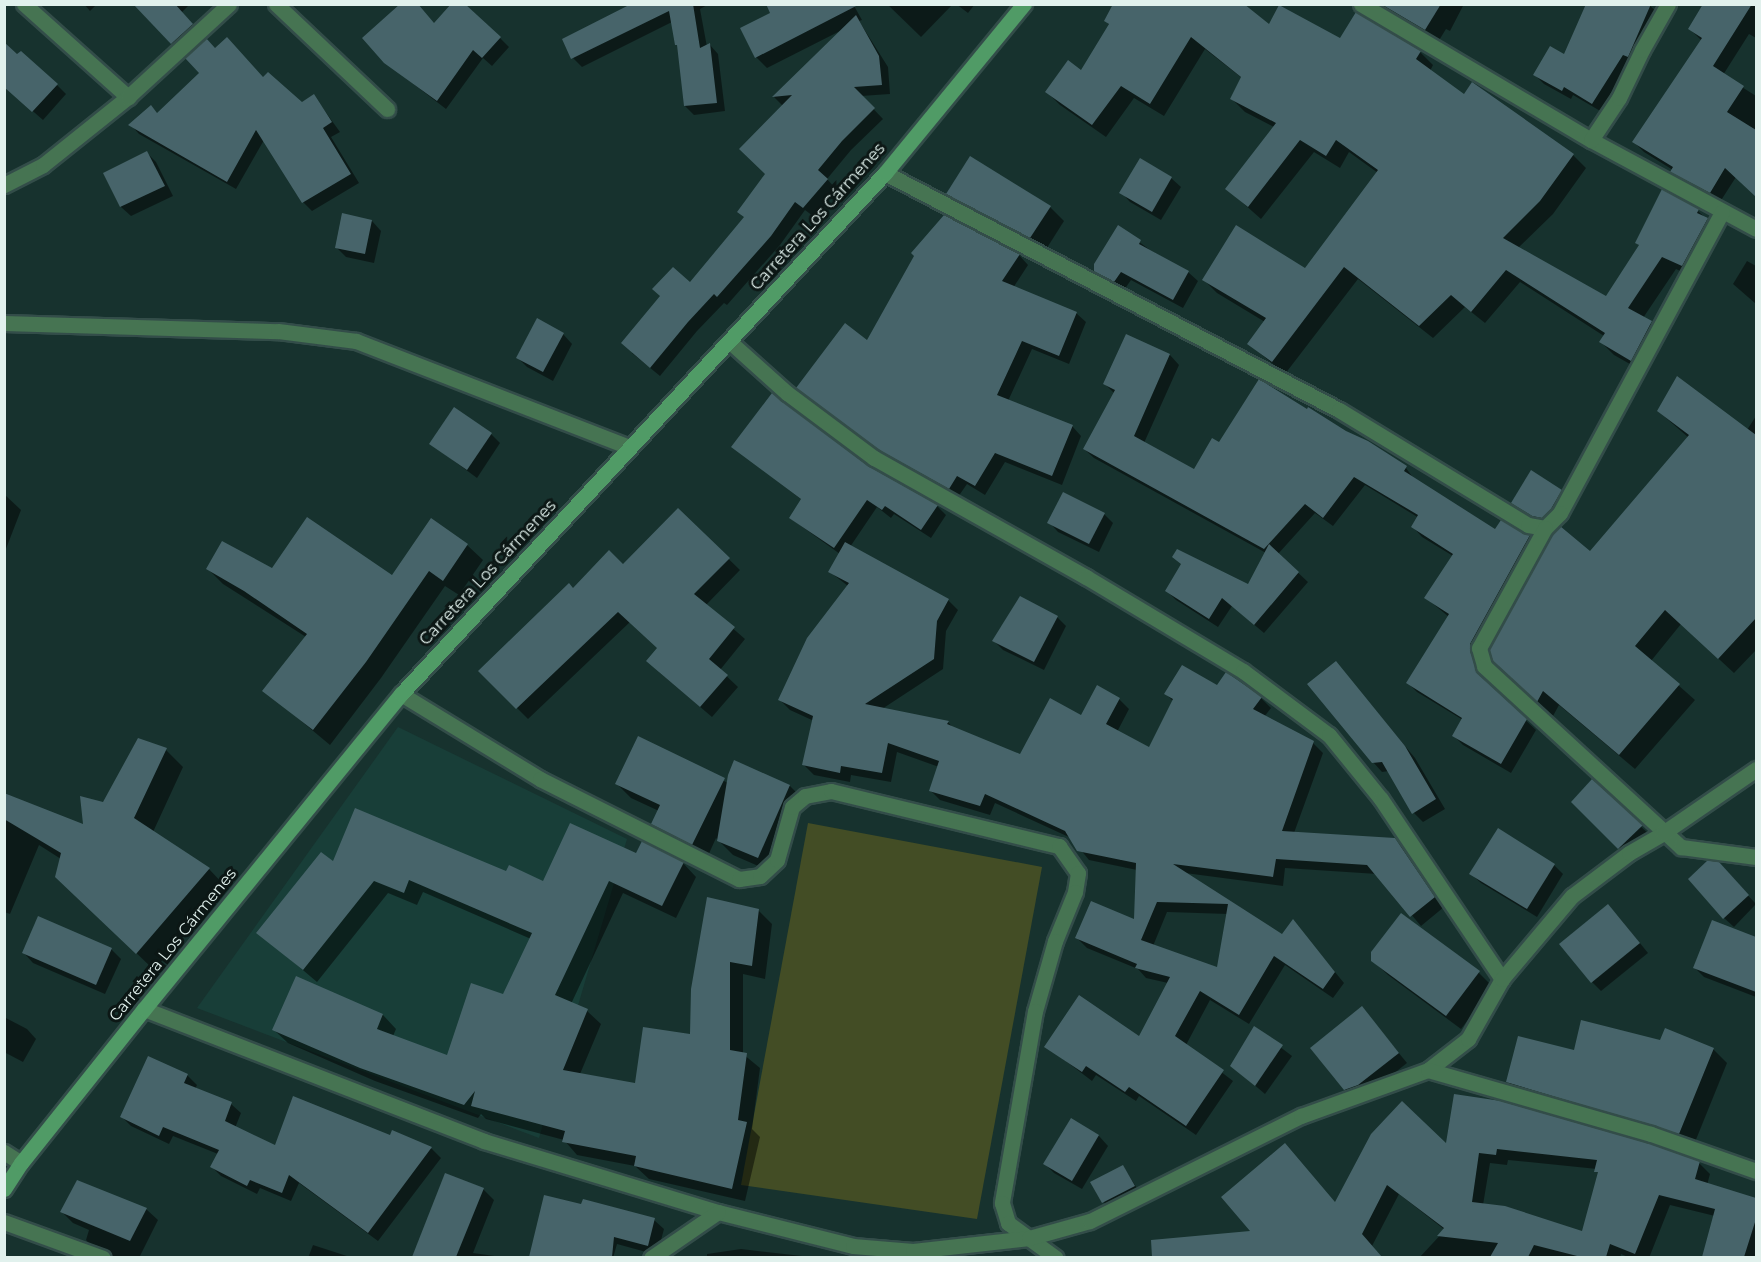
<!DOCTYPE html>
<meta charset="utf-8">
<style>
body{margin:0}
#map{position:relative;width:1761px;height:1262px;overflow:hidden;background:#17322e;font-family:Montserrat,sans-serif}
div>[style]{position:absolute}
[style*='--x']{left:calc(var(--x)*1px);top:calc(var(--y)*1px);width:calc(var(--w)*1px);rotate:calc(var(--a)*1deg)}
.built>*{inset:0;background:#183e38}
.green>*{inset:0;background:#434d25}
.shadow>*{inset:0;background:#0007}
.building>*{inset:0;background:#47646a}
.roads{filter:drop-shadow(2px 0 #334d49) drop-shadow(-2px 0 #334d49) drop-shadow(0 2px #334d49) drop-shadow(0 -2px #334d49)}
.street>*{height:15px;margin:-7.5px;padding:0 7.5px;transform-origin:7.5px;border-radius:7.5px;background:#467452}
.secondary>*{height:15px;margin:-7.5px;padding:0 7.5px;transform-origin:7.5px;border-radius:7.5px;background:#509b66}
span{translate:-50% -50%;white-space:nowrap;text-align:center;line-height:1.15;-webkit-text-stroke:6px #0c1715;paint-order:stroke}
.street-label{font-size:16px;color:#e1f1ed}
.frame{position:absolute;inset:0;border:6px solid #e1f1ed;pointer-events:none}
</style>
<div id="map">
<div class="built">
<div style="clip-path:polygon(398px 727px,627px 839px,539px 1138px,197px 1008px)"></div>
</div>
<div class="green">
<div style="clip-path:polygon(808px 823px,1042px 867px,977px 1219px,741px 1185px)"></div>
</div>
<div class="shadow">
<div style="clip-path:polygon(84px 4px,97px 4px,90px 11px)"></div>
<div style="clip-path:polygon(135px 4px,190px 4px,181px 13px,201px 34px,181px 52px)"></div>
<div style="clip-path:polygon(635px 4px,709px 4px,700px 9px,707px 47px,710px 45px,718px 54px,725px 111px,694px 115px,685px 106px,679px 47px,672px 22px,582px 67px,573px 58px)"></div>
<div style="clip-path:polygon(853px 4px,862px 20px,859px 21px,888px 67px,890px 94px,861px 96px,883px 119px,851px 150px,827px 179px,836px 189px,813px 216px,805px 210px,780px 245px,727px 305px,724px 303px,697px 331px,660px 376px,632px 353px,745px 218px,767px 174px,783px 106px,774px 97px,842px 30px,767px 68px,756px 57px,778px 11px)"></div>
<div style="clip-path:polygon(887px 4px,953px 4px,921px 37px)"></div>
<div style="clip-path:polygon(956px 4px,975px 4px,968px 13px)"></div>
<div style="clip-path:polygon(1373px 4px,1464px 4px,1450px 31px,1446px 29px,1438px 42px)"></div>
<div style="clip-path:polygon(1648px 4px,1659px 14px,1637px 64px,1602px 112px,1573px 95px,1571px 99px,1544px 84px,1535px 75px)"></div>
<div style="clip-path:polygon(1706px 4px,1756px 4px,1756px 38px,1749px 34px,1723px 75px,1756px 96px,1756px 196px,1736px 177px,1720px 202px,1682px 182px,1673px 170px,1644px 152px,1634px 142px,1702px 41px,1690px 29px)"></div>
<div style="clip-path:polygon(1106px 21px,1269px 27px,1420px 52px,1433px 65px,1430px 71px,1464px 96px,1573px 155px,1586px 168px,1553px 214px,1518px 248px,1607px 298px,1640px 246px,1637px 243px,1662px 191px,1698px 211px,1720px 232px,1695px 278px,1676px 269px,1643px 318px,1664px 335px,1644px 372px,1614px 355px,1601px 342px,1604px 336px,1520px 282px,1485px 323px,1465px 307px,1433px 338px,1358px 279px,1285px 374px,1249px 344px,1265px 322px,1217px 293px,1204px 280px,1305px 270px,1378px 173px,1349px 152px,1340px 168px,1314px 152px,1261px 219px,1227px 189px,1274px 127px,1245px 112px,1232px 99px,1242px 78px,1205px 49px,1164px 116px,1134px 98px,1106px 137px,1060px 105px,1047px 92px,1082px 72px,1110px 26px)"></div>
<div style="clip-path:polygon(435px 25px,500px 38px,509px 47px,492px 66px,483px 58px,446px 109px,385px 62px)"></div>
<div style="clip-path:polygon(216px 49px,302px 104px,314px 96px,340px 132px,331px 137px,359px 183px,312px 211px,303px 202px,264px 140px,236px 189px,139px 134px,131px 125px,158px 115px,201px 73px)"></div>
<div style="clip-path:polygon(57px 85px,66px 94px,43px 120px,4px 86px)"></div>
<div style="clip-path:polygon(147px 153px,156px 162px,173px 196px,131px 216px,121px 207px,105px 173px)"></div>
<div style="clip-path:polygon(1171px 178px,1181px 187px,1161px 220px,1130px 202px,1121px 192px)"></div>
<div style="clip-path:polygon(948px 194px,1050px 207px,1064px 221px,1045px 251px,962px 208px)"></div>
<div style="clip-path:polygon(372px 221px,381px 231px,374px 263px,346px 257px,336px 247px)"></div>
<div style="clip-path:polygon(1119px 227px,1150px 250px,1188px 272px,1198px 281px,1183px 308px,1131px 280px,1124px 290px,1105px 280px,1095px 270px)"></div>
<div style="clip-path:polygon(1019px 255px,1028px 265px,1013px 288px,1076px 313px,1086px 322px,1069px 364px,1032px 349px,1008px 401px,1072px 426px,1081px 436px,1062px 485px,1005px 462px,985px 495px,967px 484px,958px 497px,890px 459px,798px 388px,867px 342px)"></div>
<div style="clip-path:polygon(1747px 261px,1756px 266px,1756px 304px,1733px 284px)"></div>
<div style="clip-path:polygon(563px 334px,572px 344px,553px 381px,527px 367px,518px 358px)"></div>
<div style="clip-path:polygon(1126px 336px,1170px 355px,1179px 365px,1144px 443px,1194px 471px,1220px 444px,1406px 468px,1414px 479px,1496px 531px,1529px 536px,1539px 546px,1479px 655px,1486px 683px,1536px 730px,1511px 773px,1463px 745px,1454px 736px,1463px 720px,1417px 692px,1407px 682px,1449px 617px,1426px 598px,1453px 556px,1422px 537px,1413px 527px,1419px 518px,1365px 485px,1333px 526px,1315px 513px,1278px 554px,1308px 582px,1264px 633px,1232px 606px,1218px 627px,1176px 600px,1167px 591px,1249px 586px,1266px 553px,1094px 458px,1084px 449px,1115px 394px,1105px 384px)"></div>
<div style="clip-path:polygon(1658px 411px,1747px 430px,1756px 416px,1756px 650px,1734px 673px,1681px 624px,1651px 661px,1695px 700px,1635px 769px,1559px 705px,1553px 716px,1510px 676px,1590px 553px,1689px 438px)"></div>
<div style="clip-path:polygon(491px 434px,500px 443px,477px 478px,431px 444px)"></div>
<div style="clip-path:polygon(evenodd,733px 447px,867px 467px,937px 506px,946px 515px,931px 538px,894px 514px,891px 518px,877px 507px,850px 547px,948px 600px,958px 610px,946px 631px,943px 669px,882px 709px,948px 722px,954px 729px,1021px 756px,1082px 717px,1119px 699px,1129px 709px,1117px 732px,1150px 749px,1174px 702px,1166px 694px,1217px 687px,1261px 698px,1271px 708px,1264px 717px,1313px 743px,1323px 753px,1294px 833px,1394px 839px,1405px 850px,1444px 907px,1421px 926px,1377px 874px,1285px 868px,1283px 886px,1185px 873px,1283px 936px,1293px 921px,1344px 983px,1333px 998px,1285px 965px,1249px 1024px,1210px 1000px,1186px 1045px,1233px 1081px,1196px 1135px,1139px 1096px,1136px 1101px,1096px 1075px,1092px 1081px,1046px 1046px,1139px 1038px,1168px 983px,1146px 978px,1138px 969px,1087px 948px,1077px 938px,1136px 922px,1137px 870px,1089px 860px,1071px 838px,995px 803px,990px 815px,940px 800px,930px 790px,939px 767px,897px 752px,891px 782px,851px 775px,850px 782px,814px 775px,804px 765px,814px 721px,790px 710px,780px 700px,848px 586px,830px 572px,840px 554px,790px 518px,802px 500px,733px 447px,1167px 912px,1228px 914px,1218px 969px,1153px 946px,1167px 912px)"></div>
<div style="clip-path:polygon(1561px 491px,1565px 495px,1546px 521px,1537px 520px,1513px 503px)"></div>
<div style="clip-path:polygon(4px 494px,21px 510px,4px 554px)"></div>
<div style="clip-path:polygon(678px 510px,740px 570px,706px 605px,745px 639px,720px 670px,738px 687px,712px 717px,659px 672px,659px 648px,630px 622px,528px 719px,480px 671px,573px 590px,623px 566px)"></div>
<div style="clip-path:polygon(1104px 514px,1113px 523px,1099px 552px,1058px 532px,1049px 522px)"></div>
<div style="clip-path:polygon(467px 545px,483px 560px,459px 595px,445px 586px,381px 678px,330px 745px,264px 690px,306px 637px,223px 584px,208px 569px,393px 577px)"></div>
<div style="clip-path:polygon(1057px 617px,1066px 626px,1044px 670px,1003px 650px,994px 641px)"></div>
<div style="clip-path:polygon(1336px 663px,1415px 758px,1445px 809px,1423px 822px,1414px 813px,1389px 771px,1382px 772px,1373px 762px)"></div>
<div style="clip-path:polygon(639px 738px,728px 783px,790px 786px,804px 800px,772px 872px,733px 855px,716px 838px,707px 858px,667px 838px,653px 823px,659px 811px,631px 798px,617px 784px)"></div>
<div style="clip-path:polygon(166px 750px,183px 767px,153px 832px,209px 869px,226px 887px,154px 970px,75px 894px,61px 859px,39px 845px,10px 914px,4px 912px,4px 795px,84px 826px)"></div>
<div style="clip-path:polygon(1592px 781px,1651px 836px,1628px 857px,1573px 802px)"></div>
<div style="clip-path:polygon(637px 855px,683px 863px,696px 877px,676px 918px,623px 893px,571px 1004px,587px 1011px,601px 1024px,580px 1074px,636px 1084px,692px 1035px,692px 989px,758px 910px,772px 924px,765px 979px,743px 974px,743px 1054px,760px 1068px,752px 1129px,760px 1137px,745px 1201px,649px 1179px,635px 1166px,577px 1155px,564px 1140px,486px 1119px,481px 1114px,478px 1118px,375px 1081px,288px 1043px,274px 1030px,383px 1015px,396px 1029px,393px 1036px,447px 1057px,504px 996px,531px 939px,423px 892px,417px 905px,388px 893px,317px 982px,258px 932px,333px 864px,507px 873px,544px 883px)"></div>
<div style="clip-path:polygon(1554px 865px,1563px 874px,1537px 917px,1481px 883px,1471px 874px)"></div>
<div style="clip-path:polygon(1725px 871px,1756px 904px,1734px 927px,1724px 918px)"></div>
<div style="clip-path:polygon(1401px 915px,1479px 973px,1493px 987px,1461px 1029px,1388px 975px,1373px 961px)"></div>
<div style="clip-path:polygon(1617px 915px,1648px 953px,1601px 991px,1592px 982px)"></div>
<div style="clip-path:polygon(1713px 922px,1756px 939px,1756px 997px,1704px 977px,1695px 968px)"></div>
<div style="clip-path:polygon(111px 949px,121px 959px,105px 994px,33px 963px,24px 953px)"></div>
<div style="clip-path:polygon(1362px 1008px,1407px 1063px,1368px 1094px,1354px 1099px,1345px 1089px)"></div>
<div style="clip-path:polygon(4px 1017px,27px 1029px,36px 1039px,23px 1062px,4px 1052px)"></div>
<div style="clip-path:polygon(1255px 1028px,1292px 1056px,1265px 1094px,1232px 1066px)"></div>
<div style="clip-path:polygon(1661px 1042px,1713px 1049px,1727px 1063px,1693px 1147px,1522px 1096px,1508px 1082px,1575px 1052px)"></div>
<div style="clip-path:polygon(149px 1058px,187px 1075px,197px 1085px,195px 1089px,231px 1104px,241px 1113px,235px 1128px,276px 1147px,391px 1137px,393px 1132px,432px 1149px,441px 1158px,378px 1241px,299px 1183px,291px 1201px,260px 1188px,257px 1194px,221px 1176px,212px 1167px,218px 1154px,173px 1136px,169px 1144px,131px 1126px,122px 1117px)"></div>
<div style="clip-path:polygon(evenodd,1456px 1096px,1699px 1163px,1710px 1174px,1707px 1185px,1756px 1200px,1756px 1258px,1703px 1258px,1715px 1216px,1670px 1205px,1649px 1258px,1630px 1258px,1621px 1254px,1620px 1258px,1419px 1258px,1445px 1230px,1399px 1194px,1372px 1246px,1382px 1258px,1163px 1258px,1166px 1240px,1253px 1232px,1336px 1203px,1447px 1146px,1456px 1096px,1508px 1160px,1597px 1169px,1599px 1174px,1583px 1233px,1483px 1205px,1490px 1163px,1507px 1165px,1508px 1160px)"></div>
<div style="clip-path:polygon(1071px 1120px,1099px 1136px,1108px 1146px,1082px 1189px,1054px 1173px,1045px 1164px)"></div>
<div style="clip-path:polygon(1123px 1166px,1138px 1190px,1107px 1207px,1092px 1183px)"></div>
<div style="clip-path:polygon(446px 1175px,483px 1189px,494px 1200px,473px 1253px,509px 1258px,414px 1258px)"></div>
<div style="clip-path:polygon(78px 1181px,146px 1209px,158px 1220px,139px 1258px,112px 1258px,97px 1252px,86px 1240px,89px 1230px,73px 1223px,62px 1212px)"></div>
<div style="clip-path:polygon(654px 1220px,664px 1229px,657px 1255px,617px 1244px,613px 1258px,538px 1258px,532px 1251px)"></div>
<div style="clip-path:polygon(313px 1245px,353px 1258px,308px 1258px)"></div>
<div style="clip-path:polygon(741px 1249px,811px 1257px,811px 1258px,707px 1258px,707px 1254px)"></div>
</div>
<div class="building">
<div style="clip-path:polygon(133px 4px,175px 4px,193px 24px,171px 44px)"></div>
<div style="clip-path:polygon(400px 4px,418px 4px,434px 23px,451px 4px,465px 4px,501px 37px,482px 58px,473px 50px,437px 101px,384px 63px,362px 38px)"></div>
<div style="clip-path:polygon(631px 4px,693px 4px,700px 48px,710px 43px,717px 103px,684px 106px,677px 45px,675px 45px,669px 11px,571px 59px,562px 39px)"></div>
<div style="clip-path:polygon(766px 4px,860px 4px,755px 58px,740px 28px,770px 13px)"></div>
<div style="clip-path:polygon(1113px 4px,1244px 4px,1269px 24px,1279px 5px,1340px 38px,1356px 12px,1421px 51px,1416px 59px,1464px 94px,1472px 82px,1574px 154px,1540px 201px,1503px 238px,1606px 296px,1639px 245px,1635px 243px,1662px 189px,1699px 209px,1697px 213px,1708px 218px,1682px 266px,1662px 257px,1628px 308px,1652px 321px,1631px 361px,1599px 342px,1605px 333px,1506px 270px,1471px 312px,1451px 295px,1419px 326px,1344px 267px,1272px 362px,1247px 344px,1266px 318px,1202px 280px,1236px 225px,1305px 268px,1378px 170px,1336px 140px,1326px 156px,1300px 140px,1248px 207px,1225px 189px,1276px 123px,1230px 99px,1241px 77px,1191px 37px,1150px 104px,1121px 86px,1092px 125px,1045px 92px,1068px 60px,1081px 70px,1109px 24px,1104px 21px)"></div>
<div style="clip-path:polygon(1381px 4px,1441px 4px,1425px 30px)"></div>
<div style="clip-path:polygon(1586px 4px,1651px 4px,1628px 57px,1623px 55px,1592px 104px,1564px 87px,1562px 91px,1533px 75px,1550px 46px,1564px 54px)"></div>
<div style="clip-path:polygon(1703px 4px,1752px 4px,1713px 66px,1744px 86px,1727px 112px,1756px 130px,1756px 197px,1725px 168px,1710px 193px,1670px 172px,1673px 167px,1632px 142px,1702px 38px,1688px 29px)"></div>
<div style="clip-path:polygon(856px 15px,879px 56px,882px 85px,854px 87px,875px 108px,842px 141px,818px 170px,828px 179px,803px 208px,795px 202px,771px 236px,717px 297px,714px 294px,688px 322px,650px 368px,621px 343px,660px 296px,652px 289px,673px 267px,690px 282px,744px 217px,737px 212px,765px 174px,739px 149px,792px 95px,772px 97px)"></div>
<div style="clip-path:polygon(227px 37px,263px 77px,268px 72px,302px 102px,314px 94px,332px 122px,323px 128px,351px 174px,302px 203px,256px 130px,227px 182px,128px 125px,151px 105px,157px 113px,199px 73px,185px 58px,206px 38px,215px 48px)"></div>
<div style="clip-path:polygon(4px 42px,17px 54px,21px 51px,58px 84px,32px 112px,4px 87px)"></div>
<div style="clip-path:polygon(147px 151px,165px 186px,120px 207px,103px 173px)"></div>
<div style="clip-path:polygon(970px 156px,1051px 206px,1030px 238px,946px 194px)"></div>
<div style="clip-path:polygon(1140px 158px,1172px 177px,1152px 212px,1119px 193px)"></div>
<div style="clip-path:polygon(342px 213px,372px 220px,365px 254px,335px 248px)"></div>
<div style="clip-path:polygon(944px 215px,1020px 254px,1002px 281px,1077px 312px,1059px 356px,1022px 341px,997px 395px,1073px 425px,1052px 476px,995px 453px,975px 486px,957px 476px,949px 489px,879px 450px,796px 388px,845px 323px,867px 340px,914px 256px,911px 253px)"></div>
<div style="clip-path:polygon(1118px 225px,1141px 240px,1139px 244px,1189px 271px,1173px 300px,1121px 272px,1114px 282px,1094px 271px,1094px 264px)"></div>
<div style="clip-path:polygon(537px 318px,564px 333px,543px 372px,516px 358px)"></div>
<div style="clip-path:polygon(1126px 334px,1170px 354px,1134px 436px,1194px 469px,1212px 438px,1219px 442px,1259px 379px,1307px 409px,1308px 407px,1346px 431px,1368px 441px,1407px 466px,1404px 471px,1495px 529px,1501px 520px,1530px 535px,1470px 644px,1477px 673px,1527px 719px,1501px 764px,1452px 736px,1462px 718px,1406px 683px,1449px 614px,1424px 598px,1453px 554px,1411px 527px,1418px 515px,1354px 477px,1323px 518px,1305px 504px,1264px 549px,1083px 449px,1115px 390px,1103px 384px)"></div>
<div style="clip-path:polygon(1677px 376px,1756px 435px,1756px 618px,1718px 659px,1665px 610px,1635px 646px,1680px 684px,1619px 755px,1543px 691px,1537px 702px,1493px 661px,1489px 649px,1553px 534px,1560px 526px,1590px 551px,1689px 435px,1657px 411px)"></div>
<div style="clip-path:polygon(772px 393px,868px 466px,938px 505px,921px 530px,885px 506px,882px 510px,867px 500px,834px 548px,789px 518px,801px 499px,731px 447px)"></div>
<div style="clip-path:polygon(454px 407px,492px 433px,467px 470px,429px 444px)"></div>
<div style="clip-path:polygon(1531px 470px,1562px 490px,1551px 509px,1542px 518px,1532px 516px,1511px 503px)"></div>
<div style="clip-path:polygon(1063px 492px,1105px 513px,1089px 544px,1047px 523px)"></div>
<div style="clip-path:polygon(678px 508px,730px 558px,694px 594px,735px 627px,709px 659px,728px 675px,700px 707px,646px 661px,657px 648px,618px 612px,516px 709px,478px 671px,569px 583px,573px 588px,609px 550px,623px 564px)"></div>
<div style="clip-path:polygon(307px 517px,392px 575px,431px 518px,468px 544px,443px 581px,429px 571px,366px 662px,313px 730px,262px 691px,307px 634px,244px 591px,206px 569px,222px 541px,272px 568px)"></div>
<div style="clip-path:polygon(evenodd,845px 542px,949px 599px,937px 621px,934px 659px,865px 704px,949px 721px,947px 724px,1020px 754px,1050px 698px,1081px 715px,1097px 685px,1120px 698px,1106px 724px,1149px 747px,1173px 699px,1164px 694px,1182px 665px,1217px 685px,1226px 672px,1262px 697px,1253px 709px,1314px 741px,1282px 831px,1395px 838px,1435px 897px,1410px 917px,1367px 865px,1276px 859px,1273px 877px,1173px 864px,1282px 934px,1293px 919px,1335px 972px,1323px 989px,1274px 956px,1239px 1015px,1200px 991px,1175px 1036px,1224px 1070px,1186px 1126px,1129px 1087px,1125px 1092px,1086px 1066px,1082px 1072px,1044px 1047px,1079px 995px,1139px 1036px,1170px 977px,1135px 968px,1137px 964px,1075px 938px,1091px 901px,1134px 919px,1136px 863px,1077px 851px,1065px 831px,985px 794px,980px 806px,929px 791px,939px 761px,888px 743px,882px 773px,841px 766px,840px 773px,802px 765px,813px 716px,778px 700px,807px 638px,849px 583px,828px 572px,845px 542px,1157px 902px,1228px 904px,1217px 967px,1141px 940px,1157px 902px)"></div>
<div style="clip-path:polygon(1269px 544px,1299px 572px,1254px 625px,1222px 598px,1209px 619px,1165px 591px,1181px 564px,1172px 557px,1177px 549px,1248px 584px)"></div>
<div style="clip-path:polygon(1020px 596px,1058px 616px,1034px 662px,992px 641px)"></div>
<div style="clip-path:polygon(1336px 661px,1405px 746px,1436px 799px,1412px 814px,1382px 762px,1372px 763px,1307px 684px)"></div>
<div style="clip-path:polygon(638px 736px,725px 778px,692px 845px,651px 824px,660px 805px,615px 784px)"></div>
<div style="clip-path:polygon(138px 738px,167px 748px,134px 818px,210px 868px,136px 954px,55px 877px,61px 853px,4px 819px,4px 793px,83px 824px,80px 796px,103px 802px)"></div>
<div style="clip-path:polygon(734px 760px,790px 785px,758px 858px,717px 841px,728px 775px)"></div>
<div style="clip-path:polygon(1592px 779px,1643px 825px,1618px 849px,1571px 802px)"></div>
<div style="clip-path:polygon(355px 808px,506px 871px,509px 865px,543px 881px,570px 823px,636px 853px,642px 841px,684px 862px,662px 906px,609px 881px,555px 995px,588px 1009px,563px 1070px,635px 1083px,643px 1027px,690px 1034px,691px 989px,707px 897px,759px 909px,752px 966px,730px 962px,730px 1050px,747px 1053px,738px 1120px,747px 1122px,732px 1189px,634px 1166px,636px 1156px,562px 1142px,565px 1131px,471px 1106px,475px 1091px,464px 1105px,360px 1068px,272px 1030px,296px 976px,383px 1014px,377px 1029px,447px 1055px,471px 983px,503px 994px,532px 933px,409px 880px,404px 893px,374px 881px,303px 970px,256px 933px,321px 852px,333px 861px)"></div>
<div style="clip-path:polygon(1498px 828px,1555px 864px,1527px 909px,1469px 874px)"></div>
<div style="clip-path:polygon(1708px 860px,1719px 862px,1749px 895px,1723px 919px,1688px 879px)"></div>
<div style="clip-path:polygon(1608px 904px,1640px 943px,1591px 983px,1559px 944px)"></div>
<div style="clip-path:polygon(1401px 913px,1480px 971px,1446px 1016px,1371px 961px,1371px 952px)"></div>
<div style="clip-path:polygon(38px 916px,112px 948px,96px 985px,22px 953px)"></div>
<div style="clip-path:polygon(1712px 920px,1756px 937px,1756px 992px,1693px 968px)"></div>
<div style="clip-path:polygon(1362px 1006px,1399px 1053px,1358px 1085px,1344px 1090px,1310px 1048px)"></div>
<div style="clip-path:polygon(1581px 1020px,1660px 1040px,1665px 1028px,1714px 1048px,1679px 1134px,1506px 1082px,1518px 1036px,1574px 1050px)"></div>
<div style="clip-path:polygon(1254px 1026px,1283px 1045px,1255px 1086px,1230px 1066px)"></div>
<div style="clip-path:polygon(148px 1056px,188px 1074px,184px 1083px,232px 1102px,225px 1121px,275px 1145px,293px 1096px,390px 1135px,392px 1130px,432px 1147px,368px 1233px,289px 1175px,282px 1193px,250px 1180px,247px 1186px,210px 1167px,219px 1150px,163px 1127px,159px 1136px,120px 1117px)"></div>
<div style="clip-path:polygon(evenodd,1454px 1094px,1501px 1101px,1648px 1143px,1700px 1161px,1695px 1179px,1756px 1198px,1756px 1219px,1744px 1257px,1702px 1257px,1715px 1209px,1659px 1195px,1635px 1254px,1610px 1244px,1606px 1257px,1581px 1257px,1534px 1245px,1528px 1257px,1490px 1257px,1498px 1243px,1437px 1236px,1444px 1228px,1387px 1185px,1362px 1234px,1382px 1257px,1152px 1257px,1151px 1240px,1250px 1231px,1221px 1197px,1285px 1143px,1335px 1202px,1371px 1134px,1402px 1101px,1446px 1143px,1454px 1094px,1497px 1149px,1597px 1160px,1594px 1172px,1598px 1172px,1582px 1231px,1505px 1206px,1472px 1202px,1479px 1153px,1496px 1155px,1497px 1149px)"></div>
<div style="clip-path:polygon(1071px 1118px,1099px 1135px,1072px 1181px,1043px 1164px)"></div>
<div style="clip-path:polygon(1123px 1165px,1135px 1186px,1102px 1203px,1090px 1182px)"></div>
<div style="clip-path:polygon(445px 1173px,484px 1188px,456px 1257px,412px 1257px)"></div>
<div style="clip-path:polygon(77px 1180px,147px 1208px,130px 1241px,60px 1212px)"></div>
<div style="clip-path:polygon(544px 1195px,581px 1204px,583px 1199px,655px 1218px,648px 1246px,614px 1237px,612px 1257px,529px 1257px)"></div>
</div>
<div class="roads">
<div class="street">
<div style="--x:24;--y:4;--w:140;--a:41.8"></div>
<div style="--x:276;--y:4;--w:153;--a:43.4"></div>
<div style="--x:1361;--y:4;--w:267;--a:30.6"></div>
<div style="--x:1591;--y:140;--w:187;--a:28.3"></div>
<div style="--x:1591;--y:140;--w:50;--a:-56.3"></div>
<div style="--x:1619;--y:98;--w:53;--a:-64.4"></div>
<div style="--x:1642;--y:50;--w:53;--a:-60.5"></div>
<div style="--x:885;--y:173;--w:512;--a:27.57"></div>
<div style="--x:1339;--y:410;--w:221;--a:31.3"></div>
<div style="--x:1528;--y:525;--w:17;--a:10"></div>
<div style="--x:4;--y:185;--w:44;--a:-27.1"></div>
<div style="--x:43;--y:165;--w:109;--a:-38.7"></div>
<div style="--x:128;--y:97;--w:137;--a:-42.6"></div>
<div style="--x:1722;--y:212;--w:342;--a:118.3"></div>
<div style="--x:1560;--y:513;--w:21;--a:135"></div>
<div style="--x:1545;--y:528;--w:137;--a:118.8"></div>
<div style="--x:1479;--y:648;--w:19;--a:74"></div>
<div style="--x:1484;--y:666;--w:268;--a:42.6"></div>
<div style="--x:1681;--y:847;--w:76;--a:7.6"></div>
<div style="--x:4;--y:323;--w:274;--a:1.7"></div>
<div style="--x:278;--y:331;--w:79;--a:7.3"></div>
<div style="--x:356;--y:341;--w:293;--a:21.2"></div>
<div style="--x:729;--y:341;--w:78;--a:41.9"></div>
<div style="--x:787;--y:393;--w:109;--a:36.8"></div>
<div style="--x:874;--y:458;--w:243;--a:29.3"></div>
<div style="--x:1086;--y:577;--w:183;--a:30.9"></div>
<div style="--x:1243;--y:671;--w:107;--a:36.7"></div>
<div style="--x:1329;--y:735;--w:82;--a:50.9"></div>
<div style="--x:1381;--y:799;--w:217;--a:56.1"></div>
<div style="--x:401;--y:694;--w:163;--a:31.4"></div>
<div style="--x:540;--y:779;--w:223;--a:26.7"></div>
<div style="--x:739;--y:879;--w:21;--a:-8"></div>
<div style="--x:760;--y:876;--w:23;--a:-43"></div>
<div style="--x:777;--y:860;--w:55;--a:-74.2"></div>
<div style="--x:792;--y:807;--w:17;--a:-40"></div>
<div style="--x:805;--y:796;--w:26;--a:-11"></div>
<div style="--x:831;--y:791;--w:235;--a:13.6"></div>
<div style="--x:1059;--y:846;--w:33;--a:55"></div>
<div style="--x:1078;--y:873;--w:19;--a:99"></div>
<div style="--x:1075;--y:892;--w:53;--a:112.2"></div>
<div style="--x:1055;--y:941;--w:73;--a:105.9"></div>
<div style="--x:1035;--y:1011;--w:195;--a:99.8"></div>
<div style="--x:1002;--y:1203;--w:21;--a:73"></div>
<div style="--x:1008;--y:1223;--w:59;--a:36.1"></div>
<div style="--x:144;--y:1009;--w:365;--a:21.2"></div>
<div style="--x:484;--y:1141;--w:245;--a:16.9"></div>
<div style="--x:718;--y:1212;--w:139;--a:14.1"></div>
<div style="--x:853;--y:1246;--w:60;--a:4.8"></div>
<div style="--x:913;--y:1251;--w:117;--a:-6.4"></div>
<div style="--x:1029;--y:1238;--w:63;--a:-15.6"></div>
<div style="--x:1090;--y:1221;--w:236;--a:-26.5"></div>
<div style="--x:1301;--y:1116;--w:135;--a:-19.9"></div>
<div style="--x:1428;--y:1070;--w:51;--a:-37.8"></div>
<div style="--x:1468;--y:1039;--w:69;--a:-60.5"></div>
<div style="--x:1502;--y:979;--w:109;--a:-49.9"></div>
<div style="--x:1572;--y:896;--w:71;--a:-37"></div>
<div style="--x:1629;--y:853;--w:39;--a:-30"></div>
<div style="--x:1663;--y:833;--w:113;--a:-34.5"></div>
<div style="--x:1428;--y:1070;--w:232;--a:16"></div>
<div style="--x:1651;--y:1134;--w:111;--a:19.4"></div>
<div style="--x:4;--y:1152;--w:20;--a:33"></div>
<div style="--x:4;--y:1222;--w:105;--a:20"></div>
<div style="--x:651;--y:1258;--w:81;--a:-34.5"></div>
</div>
<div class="secondary">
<div style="--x:4;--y:1189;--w:31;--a:-57"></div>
<div style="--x:21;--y:1163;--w:197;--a:-51.4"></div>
<div style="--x:144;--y:1009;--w:407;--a:-50.8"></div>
<div style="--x:401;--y:694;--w:711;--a:-47.11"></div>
<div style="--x:885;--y:173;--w:219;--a:-50.6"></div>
</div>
</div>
<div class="street-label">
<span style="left:818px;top:217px;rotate:-48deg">Carretera Los Cármenes</span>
<span style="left:488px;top:573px;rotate:-47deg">Carretera Los Cármenes</span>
<span style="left:173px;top:945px;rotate:-51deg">Carretera Los Cármenes</span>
</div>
<div class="frame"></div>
</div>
